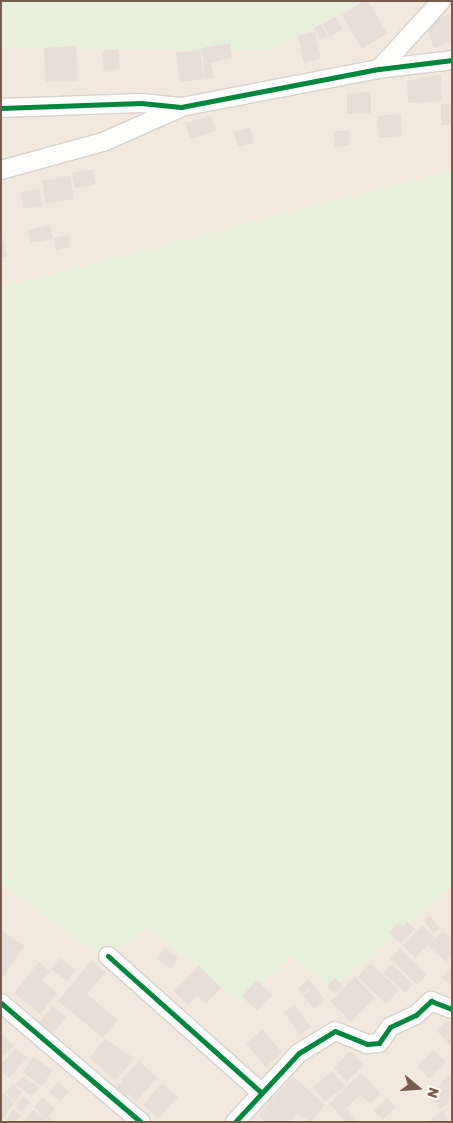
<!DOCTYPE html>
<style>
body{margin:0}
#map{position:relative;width:453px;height:1123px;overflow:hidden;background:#f9f5f0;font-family:Rubik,sans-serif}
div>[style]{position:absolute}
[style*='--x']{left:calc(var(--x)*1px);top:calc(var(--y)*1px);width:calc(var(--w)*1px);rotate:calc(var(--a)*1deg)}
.residential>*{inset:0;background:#f2e8de}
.green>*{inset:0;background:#e7f0db}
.building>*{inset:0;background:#e6ded7}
.roads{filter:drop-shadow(1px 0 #d7d1cb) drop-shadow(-1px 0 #d7d1cb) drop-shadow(0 1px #d7d1cb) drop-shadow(0 -1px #d7d1cb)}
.minor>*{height:18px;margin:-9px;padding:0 9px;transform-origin:9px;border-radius:9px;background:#fefefd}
.cycleway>*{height:5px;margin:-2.5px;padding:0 2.5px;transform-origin:2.5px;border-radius:2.5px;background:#00873e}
span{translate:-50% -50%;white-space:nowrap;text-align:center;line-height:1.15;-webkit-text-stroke:4px #fffaf3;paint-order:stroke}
.frame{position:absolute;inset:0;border:2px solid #7a5c4d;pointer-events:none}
.north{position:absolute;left:393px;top:1063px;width:50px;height:50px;-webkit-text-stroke:4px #fffaf3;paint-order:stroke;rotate:108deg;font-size:14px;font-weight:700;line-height:20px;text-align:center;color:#7a5c4d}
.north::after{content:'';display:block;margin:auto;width:18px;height:22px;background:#7a5c4d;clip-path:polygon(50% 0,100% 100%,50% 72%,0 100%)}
</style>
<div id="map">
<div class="residential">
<div style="clip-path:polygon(361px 1px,452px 1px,452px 171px,1px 287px,1px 48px,272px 50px)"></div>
<div style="clip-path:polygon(1px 882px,106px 960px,148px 926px,241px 1003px,293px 955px,331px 989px,452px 887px,452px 1122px,1px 1122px)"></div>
</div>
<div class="green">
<div style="clip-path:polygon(1px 1px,361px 1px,272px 50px,1px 48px)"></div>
<div style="clip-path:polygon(452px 171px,452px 887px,331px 989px,293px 955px,241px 1003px,148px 926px,106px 960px,1px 882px,1px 287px)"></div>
</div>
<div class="building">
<div style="clip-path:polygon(364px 1px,368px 1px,387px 33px,362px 49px,342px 15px)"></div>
<div style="clip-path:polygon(452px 13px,452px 42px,434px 48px,425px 22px)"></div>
<div style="clip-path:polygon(335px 17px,343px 29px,330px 37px,323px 24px)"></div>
<div style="clip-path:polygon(321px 24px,328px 36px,320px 40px,314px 28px)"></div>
<div style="clip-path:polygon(315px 32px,321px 59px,304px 63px,298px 36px)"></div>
<div style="clip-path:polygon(230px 43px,232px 58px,204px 64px,201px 48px)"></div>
<div style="clip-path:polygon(76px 46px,78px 81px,46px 82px,44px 48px)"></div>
<div style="clip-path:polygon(118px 49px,120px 69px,104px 71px,102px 51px)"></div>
<div style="clip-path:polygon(200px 50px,204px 79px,180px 82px,176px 53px)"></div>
<div style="clip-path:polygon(211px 63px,214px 78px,205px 80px,203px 65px)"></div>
<div style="clip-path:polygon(441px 75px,442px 101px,408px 103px,407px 81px)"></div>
<div style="clip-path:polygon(371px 92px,371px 113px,347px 114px,347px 93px)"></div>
<div style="clip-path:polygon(441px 104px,452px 104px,452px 125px,441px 125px)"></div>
<div style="clip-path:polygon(401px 114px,402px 136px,379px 138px,377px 116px)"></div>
<div style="clip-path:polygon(211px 116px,216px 131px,190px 139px,185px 123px)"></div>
<div style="clip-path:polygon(250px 128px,254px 143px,238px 147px,234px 132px)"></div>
<div style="clip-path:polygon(349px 130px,350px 145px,335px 147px,333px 132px)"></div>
<div style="clip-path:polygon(93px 169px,96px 184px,75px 188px,72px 173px)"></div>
<div style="clip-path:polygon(70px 176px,74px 199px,46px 204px,42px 181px)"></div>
<div style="clip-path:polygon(40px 189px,42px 206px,23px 209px,21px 192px)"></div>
<div style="clip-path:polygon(50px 225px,53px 239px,31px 243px,28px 230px)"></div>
<div style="clip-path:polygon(1px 231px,8px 257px,1px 258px)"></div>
<div style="clip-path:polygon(68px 235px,70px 247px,56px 250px,54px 238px)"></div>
<div style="clip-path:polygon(430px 916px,440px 928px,433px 933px,424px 920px)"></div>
<div style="clip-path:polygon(407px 922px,415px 929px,401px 944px,389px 933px,398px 923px,403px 927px)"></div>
<div style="clip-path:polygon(422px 926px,435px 938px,415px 958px,403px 945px)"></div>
<div style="clip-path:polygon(1px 930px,24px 946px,4px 976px,1px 974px)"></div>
<div style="clip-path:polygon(443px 931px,452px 939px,452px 956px,446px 962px,428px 946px)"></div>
<div style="clip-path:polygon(164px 948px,178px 957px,171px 969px,156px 959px)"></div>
<div style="clip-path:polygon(400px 948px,427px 975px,417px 985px,390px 959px)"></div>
<div style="clip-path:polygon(60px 958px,76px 970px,67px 981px,51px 969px)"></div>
<div style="clip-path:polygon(91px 961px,106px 972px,87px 994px,118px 1020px,103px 1038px,58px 1001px)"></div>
<div style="clip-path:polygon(39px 962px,50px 971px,42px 980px,57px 993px,40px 1014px,14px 993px)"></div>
<div style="clip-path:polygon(370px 963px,399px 990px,386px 1004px,358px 977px)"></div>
<div style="clip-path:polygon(392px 964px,413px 984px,405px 993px,383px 973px)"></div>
<div style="clip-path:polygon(199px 966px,221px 988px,206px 1004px,197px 995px,188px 1005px,174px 991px)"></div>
<div style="clip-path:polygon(452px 966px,452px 985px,442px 978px)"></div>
<div style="clip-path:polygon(355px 976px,375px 998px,351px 1022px,330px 1001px)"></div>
<div style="clip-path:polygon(335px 978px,343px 986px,335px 994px,327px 986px)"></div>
<div style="clip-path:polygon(309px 979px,314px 986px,302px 994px,298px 988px)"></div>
<div style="clip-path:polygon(257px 980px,272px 995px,257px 1011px,242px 996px)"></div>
<div style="clip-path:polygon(314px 986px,325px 1000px,314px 1009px,303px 996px)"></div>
<div style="clip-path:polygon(295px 1004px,311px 1027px,300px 1035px,284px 1012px)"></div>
<div style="clip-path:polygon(52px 1006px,66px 1017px,53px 1034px,39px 1023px)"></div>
<div style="clip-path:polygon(448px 1020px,452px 1025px,451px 1046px,436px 1030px)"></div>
<div style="clip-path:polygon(263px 1029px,282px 1053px,265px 1067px,246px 1043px)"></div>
<div style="clip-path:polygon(1px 1033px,14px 1046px,1px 1059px)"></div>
<div style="clip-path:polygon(105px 1039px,134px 1058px,116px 1080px,89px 1058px)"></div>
<div style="clip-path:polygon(15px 1048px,27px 1058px,9px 1078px,1px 1071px,1px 1064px)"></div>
<div style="clip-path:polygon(433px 1050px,446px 1062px,429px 1079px,417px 1066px)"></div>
<div style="clip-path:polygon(350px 1051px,364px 1065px,347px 1082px,334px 1068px)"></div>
<div style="clip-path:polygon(33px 1057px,53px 1070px,42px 1086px,23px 1073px)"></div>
<div style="clip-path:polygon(139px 1061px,157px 1078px,137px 1101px,128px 1094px,123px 1100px,113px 1091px)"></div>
<div style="clip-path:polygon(332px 1071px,345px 1086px,325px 1102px,313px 1087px)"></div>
<div style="clip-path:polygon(361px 1073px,381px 1093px,370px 1104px,360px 1094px,340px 1115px,329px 1104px)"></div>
<div style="clip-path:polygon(451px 1073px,452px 1098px,441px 1109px,429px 1098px,441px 1085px,451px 1094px,440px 1083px)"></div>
<div style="clip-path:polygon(23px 1076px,39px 1087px,32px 1096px,16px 1085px)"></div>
<div style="clip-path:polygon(293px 1076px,325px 1105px,311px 1122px,297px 1114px,290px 1122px,266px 1122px,258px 1115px)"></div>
<div style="clip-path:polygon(58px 1082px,69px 1092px,60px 1101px,49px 1092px)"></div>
<div style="clip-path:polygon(162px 1083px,178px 1097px,158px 1119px,143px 1105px)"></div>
<div style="clip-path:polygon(12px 1084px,22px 1092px,15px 1101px,5px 1093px)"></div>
<div style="clip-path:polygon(3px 1093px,15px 1103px,1px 1120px,1px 1094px)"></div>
<div style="clip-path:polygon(23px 1096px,30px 1102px,21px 1112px,15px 1106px)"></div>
<div style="clip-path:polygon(43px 1097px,55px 1109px,46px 1119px,34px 1107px)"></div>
<div style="clip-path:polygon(387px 1098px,396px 1107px,383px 1120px,374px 1111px)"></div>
<div style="clip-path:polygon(13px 1109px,21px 1116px,15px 1122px,5px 1122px)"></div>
<div style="clip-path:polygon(347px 1109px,358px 1122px,345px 1122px,340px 1115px)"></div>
<div style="clip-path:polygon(34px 1110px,46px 1120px,49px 1117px,55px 1122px,23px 1122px)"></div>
<div style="clip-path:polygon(443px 1110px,449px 1122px,427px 1122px)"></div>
</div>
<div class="roads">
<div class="minor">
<div style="--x:379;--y:69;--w:92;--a:-47.6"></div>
<div style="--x:1;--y:108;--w:140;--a:-2"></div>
<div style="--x:141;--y:103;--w:40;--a:5.7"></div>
<div style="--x:181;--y:107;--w:202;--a:-10.9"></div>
<div style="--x:379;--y:69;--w:74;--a:-7"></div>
<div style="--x:1;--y:170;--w:106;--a:-15.4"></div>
<div style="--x:103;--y:142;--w:84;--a:-23.8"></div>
<div style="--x:108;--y:956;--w:206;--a:41.7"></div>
<div style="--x:1;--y:1003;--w:184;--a:40.4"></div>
<div style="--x:235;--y:1122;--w:94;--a:-47.2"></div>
<div style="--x:299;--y:1053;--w:42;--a:-31.4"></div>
<div style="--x:335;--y:1031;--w:35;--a:22"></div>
<div style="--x:367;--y:1044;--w:12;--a:-5"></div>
<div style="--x:379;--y:1043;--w:19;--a:-55"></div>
<div style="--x:390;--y:1027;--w:29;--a:-25"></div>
<div style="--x:416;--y:1015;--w:21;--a:-43"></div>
<div style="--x:431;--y:1001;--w:22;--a:21"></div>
</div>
</div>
<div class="cycleway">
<div style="--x:1;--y:108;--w:140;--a:-2"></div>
<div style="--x:141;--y:103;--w:40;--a:5.7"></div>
<div style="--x:181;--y:107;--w:202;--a:-10.9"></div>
<div style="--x:379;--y:69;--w:74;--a:-7"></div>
<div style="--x:108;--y:956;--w:206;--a:41.7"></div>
<div style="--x:1;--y:1003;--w:184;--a:40.4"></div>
<div style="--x:235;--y:1122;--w:94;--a:-47.2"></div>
<div style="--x:299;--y:1053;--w:42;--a:-31.4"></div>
<div style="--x:335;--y:1031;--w:35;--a:22"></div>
<div style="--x:367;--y:1044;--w:12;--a:-5"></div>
<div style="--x:379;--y:1043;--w:19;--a:-55"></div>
<div style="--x:390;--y:1027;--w:29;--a:-25"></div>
<div style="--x:416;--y:1015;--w:21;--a:-43"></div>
<div style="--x:431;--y:1001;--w:22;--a:21"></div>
</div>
<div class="frame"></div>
<div class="north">N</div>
</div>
